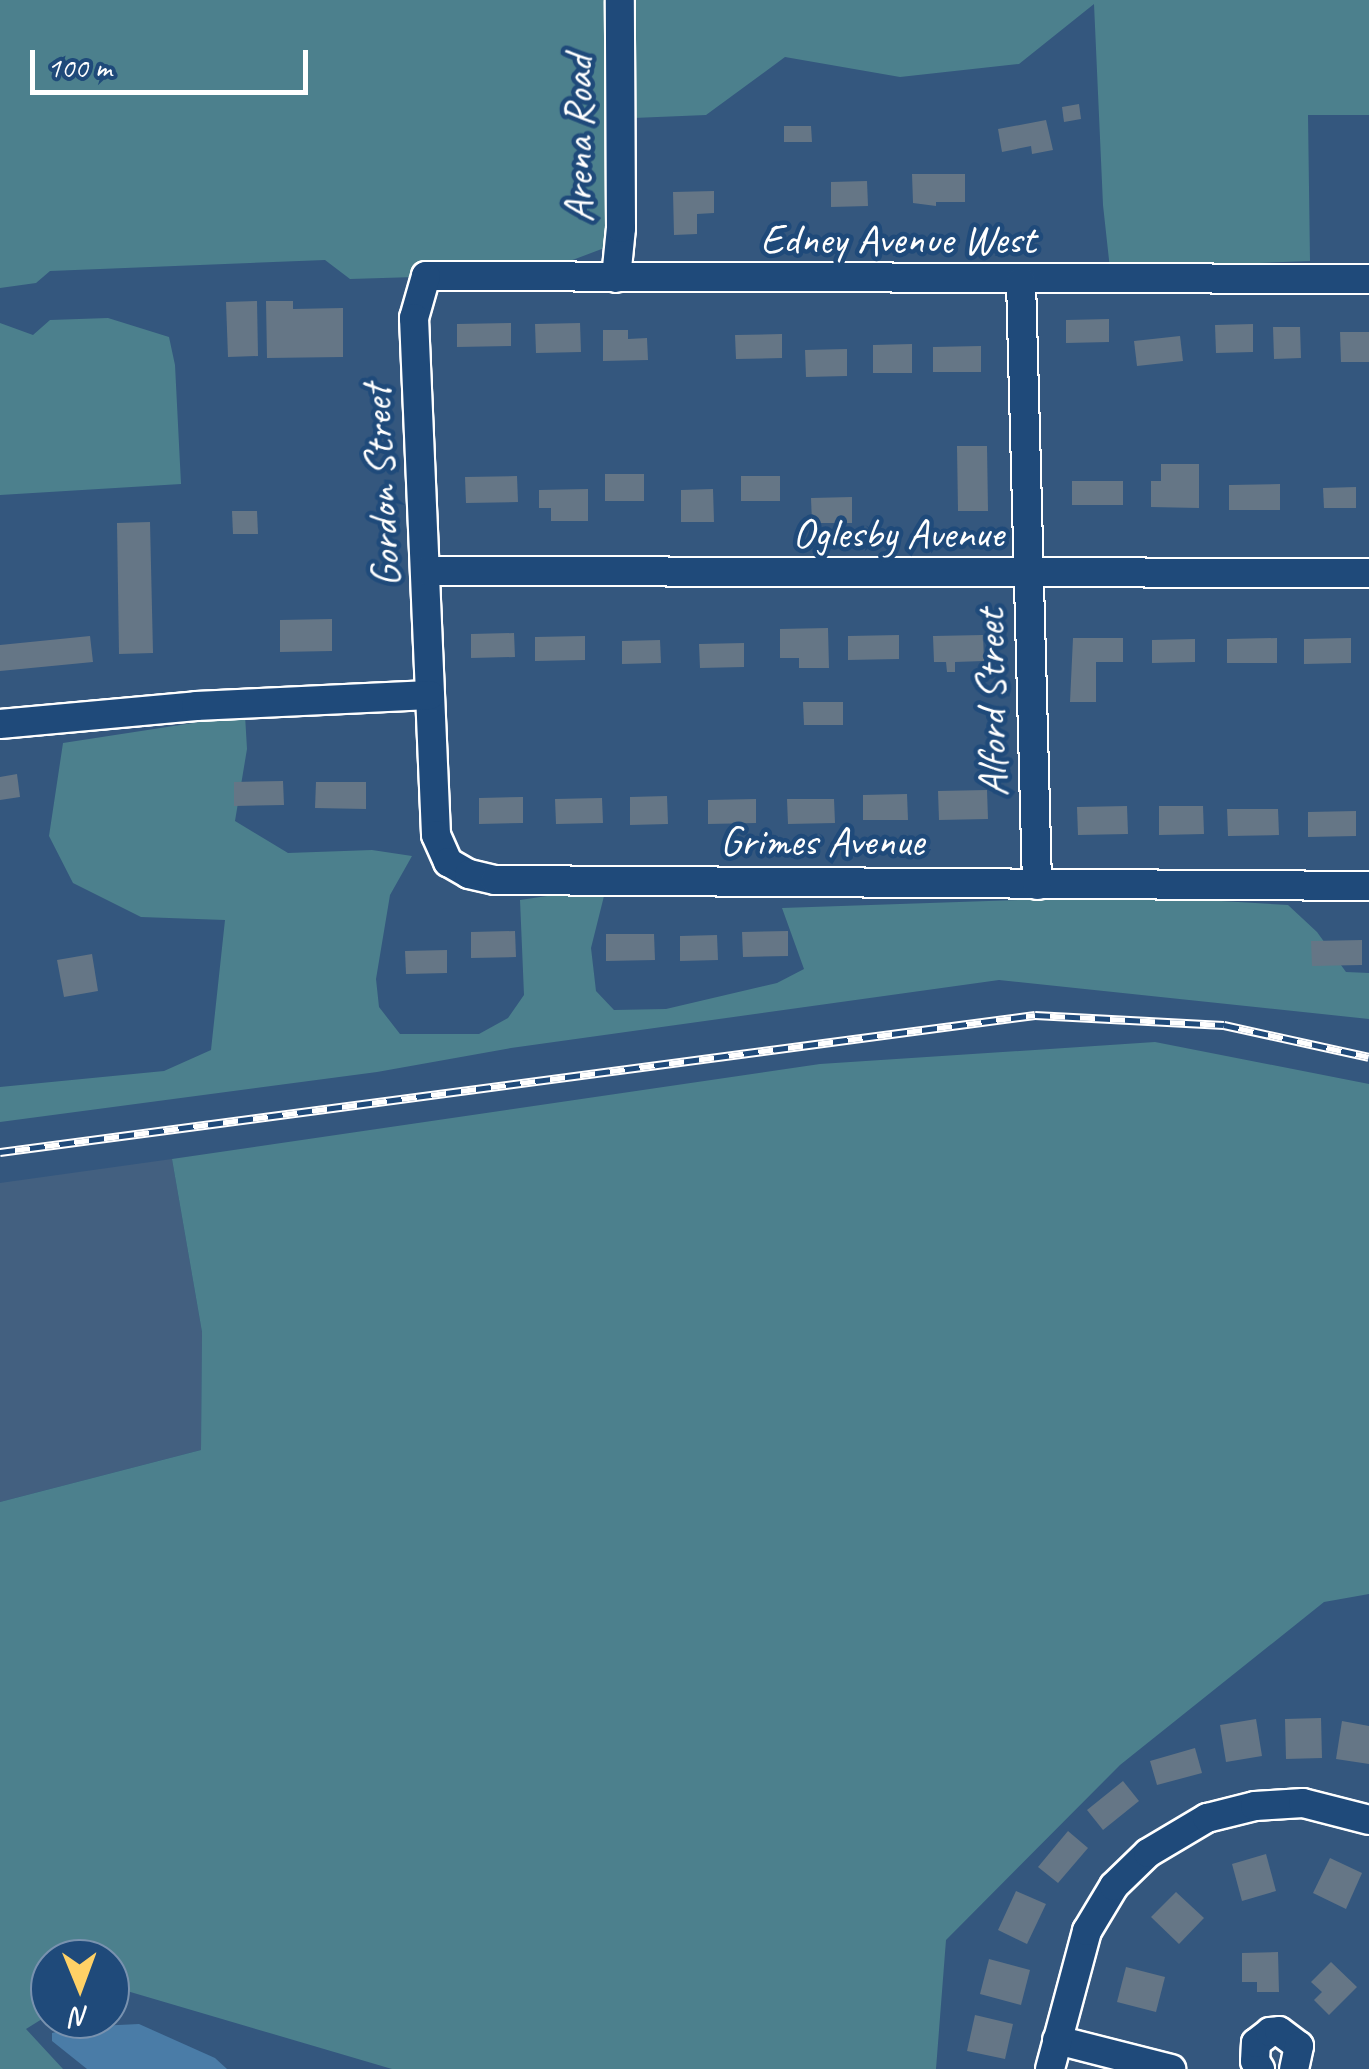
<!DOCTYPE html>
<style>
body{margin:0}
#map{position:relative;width:1369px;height:2069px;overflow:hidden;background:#34577e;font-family:Caveat,sans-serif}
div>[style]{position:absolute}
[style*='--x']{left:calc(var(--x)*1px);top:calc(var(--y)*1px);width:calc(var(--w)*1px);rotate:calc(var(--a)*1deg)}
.built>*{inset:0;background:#436080}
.green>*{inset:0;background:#4c808d}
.water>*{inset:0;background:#4a7ca7}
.building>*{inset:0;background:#657686}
.roads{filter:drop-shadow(2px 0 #fff) drop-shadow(-2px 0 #fff) drop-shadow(0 2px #fff) drop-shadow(0 -2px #fff)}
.minor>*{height:28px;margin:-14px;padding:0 14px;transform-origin:14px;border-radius:14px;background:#1f4a7a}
.rail>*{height:9px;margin-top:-4.5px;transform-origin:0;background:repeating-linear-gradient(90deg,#1f4a7a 0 15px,#fff 0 30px);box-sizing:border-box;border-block:2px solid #fff}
span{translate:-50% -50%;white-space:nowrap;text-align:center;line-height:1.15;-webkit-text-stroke:9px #1f4a7a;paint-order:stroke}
.street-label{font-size:42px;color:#fff}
.north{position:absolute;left:30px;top:1939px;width:100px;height:100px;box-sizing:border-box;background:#1f4a7a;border:2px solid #7992af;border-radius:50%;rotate:179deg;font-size:28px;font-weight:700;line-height:40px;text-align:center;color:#fff}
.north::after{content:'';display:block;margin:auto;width:35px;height:45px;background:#ffd166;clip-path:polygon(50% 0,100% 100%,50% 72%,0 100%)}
.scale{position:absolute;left:30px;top:50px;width:278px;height:45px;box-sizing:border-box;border:5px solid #fff;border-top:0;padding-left:12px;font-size:30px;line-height:35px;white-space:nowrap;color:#fff;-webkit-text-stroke:8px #1f4a7a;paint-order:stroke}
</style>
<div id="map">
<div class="built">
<div style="clip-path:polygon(172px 1159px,202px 1332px,201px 1450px,0 1502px,0 1183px)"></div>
</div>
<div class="green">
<div style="clip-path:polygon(0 0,1369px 0,1369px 115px,1308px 115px,1310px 261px,1110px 269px,1103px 205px,1094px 4px,1019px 64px,900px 77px,785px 57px,706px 115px,609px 119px,607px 247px,554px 267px,422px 262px,415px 277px,350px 279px,325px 260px,50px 271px,36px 283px,0 288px)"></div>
<div style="clip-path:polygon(108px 318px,169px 337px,175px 365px,181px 484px,0 495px,0 323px,33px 335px,50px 320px)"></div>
<div style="clip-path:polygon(245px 715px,247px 749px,235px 821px,288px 853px,372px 850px,412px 856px,390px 895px,376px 979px,379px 1007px,400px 1034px,479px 1034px,508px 1018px,524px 995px,520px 900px,581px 891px,605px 892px,591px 948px,596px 991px,614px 1010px,666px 1009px,777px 983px,804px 969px,782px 908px,1136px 896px,1288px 905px,1317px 932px,1346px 972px,1369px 973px,1369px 1019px,999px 980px,511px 1048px,377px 1072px,0 1122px,0 1087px,164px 1071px,211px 1050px,225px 920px,141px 917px,73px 883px,49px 836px,63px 743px)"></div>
<div style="clip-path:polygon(1155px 1042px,1369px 1084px,1369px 1594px,1324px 1602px,1120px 1765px,946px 1940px,936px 2069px,392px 2069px,110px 1986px,110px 1959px,50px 1959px,50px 2014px,26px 2029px,63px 2069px,0 2069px,0 1502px,201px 1450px,202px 1332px,172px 1159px,820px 1064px)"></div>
</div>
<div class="water">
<div style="clip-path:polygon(139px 2024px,215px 2058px,227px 2069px,87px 2069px,52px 2041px,52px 2033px,77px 2027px)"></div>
</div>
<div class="building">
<div style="clip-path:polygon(1079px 104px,1081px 119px,1064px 122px,1062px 107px)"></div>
<div style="clip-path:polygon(1046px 120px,1053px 150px,1032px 154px,1031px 146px,1002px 152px,998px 129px)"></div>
<div style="clip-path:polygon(784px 126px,811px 126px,812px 142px,784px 142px)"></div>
<div style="clip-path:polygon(912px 174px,965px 174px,965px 202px,936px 202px,936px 206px,913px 203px)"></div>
<div style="clip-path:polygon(867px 181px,868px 206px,831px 207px,831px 182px)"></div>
<div style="clip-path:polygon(714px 191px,714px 213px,697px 214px,697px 234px,674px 235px,673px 192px)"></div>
<div style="clip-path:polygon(257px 301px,258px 356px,228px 357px,226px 302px)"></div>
<div style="clip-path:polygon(266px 301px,293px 301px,293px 309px,343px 308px,343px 357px,267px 358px)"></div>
<div style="clip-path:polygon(1109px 319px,1109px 342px,1066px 343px,1066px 320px)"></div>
<div style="clip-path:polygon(511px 323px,511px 346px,457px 347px,457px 324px)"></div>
<div style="clip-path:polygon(580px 323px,581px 352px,536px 353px,535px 324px)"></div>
<div style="clip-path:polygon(1253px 324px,1253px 352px,1216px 353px,1215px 325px)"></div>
<div style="clip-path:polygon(1273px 327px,1300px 327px,1301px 358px,1274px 359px)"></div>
<div style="clip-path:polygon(603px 330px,628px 330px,628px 339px,647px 338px,648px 360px,603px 361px)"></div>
<div style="clip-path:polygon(1340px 332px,1369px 332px,1369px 362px,1341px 362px)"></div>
<div style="clip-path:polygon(782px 334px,782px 358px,736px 359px,735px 335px)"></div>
<div style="clip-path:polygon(1180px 336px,1183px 361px,1137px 366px,1134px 341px)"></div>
<div style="clip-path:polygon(912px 344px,912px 373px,873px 373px,873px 345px)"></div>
<div style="clip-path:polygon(981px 346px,981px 372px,933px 372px,933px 347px)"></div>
<div style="clip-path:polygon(847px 349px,847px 376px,806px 377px,805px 350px)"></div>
<div style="clip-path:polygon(957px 446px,987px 446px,988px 511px,958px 511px)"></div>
<div style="clip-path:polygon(1161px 464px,1199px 464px,1199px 508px,1151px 507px,1151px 481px,1161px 481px)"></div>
<div style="clip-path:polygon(605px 474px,644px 474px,644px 501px,605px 501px)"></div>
<div style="clip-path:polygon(517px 476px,518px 502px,466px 503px,465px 477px)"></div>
<div style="clip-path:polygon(741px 476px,780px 476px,780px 501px,741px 501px)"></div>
<div style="clip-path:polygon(1072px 481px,1123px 481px,1123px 505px,1072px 505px)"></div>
<div style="clip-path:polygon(1280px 484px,1280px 510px,1229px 510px,1229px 485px)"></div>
<div style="clip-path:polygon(1356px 487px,1356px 508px,1324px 508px,1323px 488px)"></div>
<div style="clip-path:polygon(588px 489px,588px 521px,551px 521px,551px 508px,539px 508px,539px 490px)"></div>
<div style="clip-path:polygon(713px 489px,714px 522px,681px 522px,681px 490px)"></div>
<div style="clip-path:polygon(852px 497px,852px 523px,812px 523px,811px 498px)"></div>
<div style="clip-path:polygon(232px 511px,257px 511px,258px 534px,233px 534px)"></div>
<div style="clip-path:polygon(150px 522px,153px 653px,119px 654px,117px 523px)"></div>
<div style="clip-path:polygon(332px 619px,332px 651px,280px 652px,280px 620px)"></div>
<div style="clip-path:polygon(828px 628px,829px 668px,799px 668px,799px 658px,780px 658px,780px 629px)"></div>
<div style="clip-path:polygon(514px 633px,515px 657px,471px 658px,471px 634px)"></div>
<div style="clip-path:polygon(899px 635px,899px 659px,848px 660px,848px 636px)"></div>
<div style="clip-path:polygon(983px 635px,984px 661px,955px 662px,955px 672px,947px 672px,946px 662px,934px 662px,933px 636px)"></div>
<div style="clip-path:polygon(90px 636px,93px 662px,0 671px,0 645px)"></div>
<div style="clip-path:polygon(585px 636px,585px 660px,535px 661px,535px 637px)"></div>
<div style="clip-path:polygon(1073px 638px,1123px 638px,1123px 662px,1096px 662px,1096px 702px,1070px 702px)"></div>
<div style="clip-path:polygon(1277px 638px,1277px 663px,1227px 663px,1227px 639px)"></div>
<div style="clip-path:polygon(1351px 638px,1351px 663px,1304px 664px,1304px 639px)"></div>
<div style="clip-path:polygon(1195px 639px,1195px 662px,1152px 663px,1152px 640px)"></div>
<div style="clip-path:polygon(660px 640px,661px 663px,622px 664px,622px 641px)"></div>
<div style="clip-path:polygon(744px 643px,744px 667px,700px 668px,699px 644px)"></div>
<div style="clip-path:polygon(803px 702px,843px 702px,843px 725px,804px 725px)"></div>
<div style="clip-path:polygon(17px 774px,20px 797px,0 800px,0 777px)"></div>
<div style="clip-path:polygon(283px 781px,284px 805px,234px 806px,234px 782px)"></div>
<div style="clip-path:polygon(316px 782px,366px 782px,366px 809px,315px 808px)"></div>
<div style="clip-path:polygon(987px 790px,988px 819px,939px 820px,938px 791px)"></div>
<div style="clip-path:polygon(907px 794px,908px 820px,863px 820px,863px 795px)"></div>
<div style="clip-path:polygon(667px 796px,668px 824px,630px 825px,630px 797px)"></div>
<div style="clip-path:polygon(523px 797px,523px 823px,479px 824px,479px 798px)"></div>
<div style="clip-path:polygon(602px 798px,603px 823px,556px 824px,555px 799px)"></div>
<div style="clip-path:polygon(756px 799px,756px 823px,708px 824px,708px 800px)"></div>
<div style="clip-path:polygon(787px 799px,834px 799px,835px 823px,788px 824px)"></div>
<div style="clip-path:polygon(1127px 806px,1128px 834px,1078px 835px,1077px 807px)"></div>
<div style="clip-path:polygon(1159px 806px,1203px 806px,1204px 834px,1159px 835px)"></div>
<div style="clip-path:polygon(1227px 809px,1278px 809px,1279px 835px,1228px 836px)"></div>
<div style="clip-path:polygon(1356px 811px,1356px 836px,1308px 837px,1308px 812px)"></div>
<div style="clip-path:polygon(515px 931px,516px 957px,471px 958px,471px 932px)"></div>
<div style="clip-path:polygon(788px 931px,788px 956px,743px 957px,742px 932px)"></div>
<div style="clip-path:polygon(606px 934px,654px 934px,655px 960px,606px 961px)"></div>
<div style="clip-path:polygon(717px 935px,718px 960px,680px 961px,680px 936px)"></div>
<div style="clip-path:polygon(1362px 940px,1362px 965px,1312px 966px,1311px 941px)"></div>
<div style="clip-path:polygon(447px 950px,447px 973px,406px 974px,405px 951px)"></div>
<div style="clip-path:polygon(92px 954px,98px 991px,64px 997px,57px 960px)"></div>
<div style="clip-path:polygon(1321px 1718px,1322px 1758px,1286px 1759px,1285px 1719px)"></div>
<div style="clip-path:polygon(1256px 1719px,1262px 1756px,1226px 1762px,1220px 1725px)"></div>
<div style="clip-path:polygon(1342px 1721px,1369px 1726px,1369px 1764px,1336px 1759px)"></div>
<div style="clip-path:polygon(1195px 1748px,1202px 1773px,1157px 1785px,1150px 1761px)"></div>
<div style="clip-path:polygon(1123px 1781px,1139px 1801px,1103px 1830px,1087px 1810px)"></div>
<div style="clip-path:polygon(1068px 1831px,1088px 1848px,1058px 1883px,1038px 1867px)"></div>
<div style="clip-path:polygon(1266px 1854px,1276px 1891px,1242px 1901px,1232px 1864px)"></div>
<div style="clip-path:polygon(1330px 1858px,1362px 1873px,1346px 1909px,1313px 1893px)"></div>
<div style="clip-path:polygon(1016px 1891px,1046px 1904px,1027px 1944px,998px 1930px)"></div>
<div style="clip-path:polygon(1176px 1892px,1204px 1918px,1179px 1944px,1151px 1917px)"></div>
<div style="clip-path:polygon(1278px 1952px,1279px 1992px,1257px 1992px,1257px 1982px,1242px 1982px,1242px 1953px)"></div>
<div style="clip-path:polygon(989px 1959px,1030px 1970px,1021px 2005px,980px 1994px)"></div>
<div style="clip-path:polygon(1331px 1962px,1357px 1987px,1329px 2015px,1314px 2000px,1322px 1992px,1311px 1982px)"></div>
<div style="clip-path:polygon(1126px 1967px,1165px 1977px,1156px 2012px,1117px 2002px)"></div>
<div style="clip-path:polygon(975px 2015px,1013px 2024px,1005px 2059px,967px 2051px)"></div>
</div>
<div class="roads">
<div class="minor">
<div style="--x:616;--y:278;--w:50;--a:-84.3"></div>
<div style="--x:621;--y:228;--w:228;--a:-90.3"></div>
<div style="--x:1369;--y:279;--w:943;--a:-179.82"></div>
<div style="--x:426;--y:276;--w:44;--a:105.9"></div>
<div style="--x:414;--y:318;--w:517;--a:87.56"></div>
<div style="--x:436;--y:835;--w:30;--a:66"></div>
<div style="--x:448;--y:862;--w:24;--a:30"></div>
<div style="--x:469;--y:874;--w:27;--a:13"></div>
<div style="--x:495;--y:880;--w:874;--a:0.39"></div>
<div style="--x:1021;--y:281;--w:604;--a:88.48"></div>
<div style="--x:426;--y:571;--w:943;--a:0.12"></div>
<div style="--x:0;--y:724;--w:197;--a:-5.2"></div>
<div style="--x:196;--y:706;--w:234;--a:-2.7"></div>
<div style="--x:1057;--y:2040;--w:118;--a:14.3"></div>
<div style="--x:1050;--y:2069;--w:143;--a:-75"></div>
<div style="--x:1087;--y:1931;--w:52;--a:-59"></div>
<div style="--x:1114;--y:1886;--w:47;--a:-44.1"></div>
<div style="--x:1148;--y:1853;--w:69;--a:-30.7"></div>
<div style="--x:1207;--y:1818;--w:49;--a:-14"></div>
<div style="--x:1255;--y:1806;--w:48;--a:-3.6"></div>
<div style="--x:1303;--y:1803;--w:68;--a:14.4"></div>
<div style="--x:1260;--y:2069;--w:9;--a:-122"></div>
<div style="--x:1255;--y:2061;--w:18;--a:-87"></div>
<div style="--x:1256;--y:2043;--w:18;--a:-38"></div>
<div style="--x:1270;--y:2032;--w:9;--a:-6"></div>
<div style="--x:1279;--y:2031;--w:25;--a:37"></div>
<div style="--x:1299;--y:2046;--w:24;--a:102"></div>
</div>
</div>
<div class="rail">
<div style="--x:0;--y:1152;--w:1044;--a:-7.54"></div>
<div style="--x:1035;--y:1015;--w:189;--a:3"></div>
<div style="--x:1224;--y:1025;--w:148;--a:12.4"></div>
</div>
<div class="street-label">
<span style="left:579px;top:139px;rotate:-90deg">Arena Road</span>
<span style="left:898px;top:240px">Edney Avenue West</span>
<span style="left:382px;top:486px;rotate:-93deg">Gordon Street</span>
<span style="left:898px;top:534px">Oglesby Avenue</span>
<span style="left:992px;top:703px;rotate:-91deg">Alford Street</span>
<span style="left:822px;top:842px">Grimes Avenue</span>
</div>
<div class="north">N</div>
<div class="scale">100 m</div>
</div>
